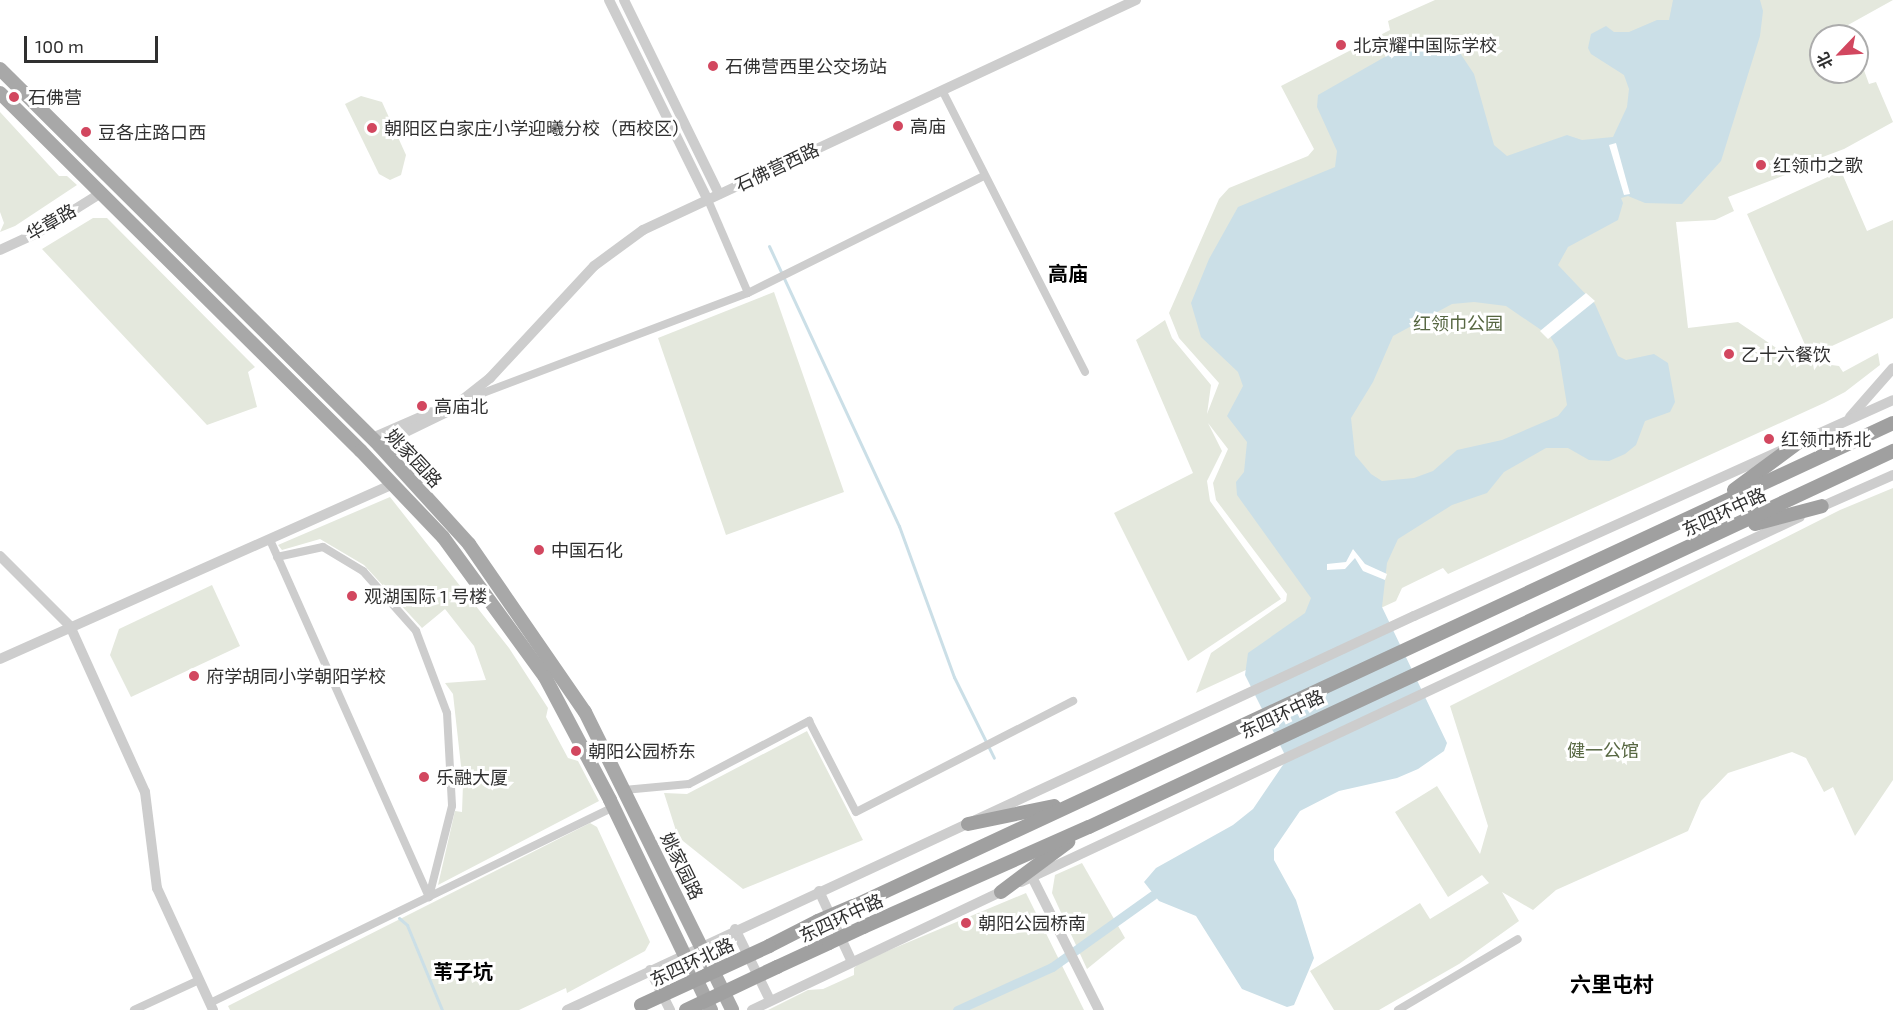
<!DOCTYPE html>
<meta charset="utf-8">
<style>
body{margin:0}
#map{position:relative;width:1893px;height:1010px;overflow:hidden;background:#fff;font-family:"Exo 2","Noto Sans SC",sans-serif}
div>[style]{position:absolute}
[style*='--x']{left:calc(var(--x)*1px);top:calc(var(--y)*1px);width:calc(var(--w)*1px);rotate:calc(var(--a)*1deg)}
.green>*{inset:0;background:#e4e8dd}
.water>*{inset:0;background:#cbdfe7}
.pier>*{inset:0;background:#fff}
.stream>*{height:3px;margin:-1.5px;padding:0 1.5px;transform-origin:1.5px;border-radius:1.5px;background:#cbdfe7}
.canal>*{height:9px;margin:-4.5px;padding:0 4.5px;transform-origin:4.5px;border-radius:4.5px;background:#cbdfe7}
.minor>*{height:8px;margin:-4px;padding:0 4px;transform-origin:4px;border-radius:4px;background:#cdcdcd}
.tertiary>*{height:10px;margin:-5px;padding:0 5px;transform-origin:5px;border-radius:5px;background:#cdcdcd}
.primary>*{height:14px;margin:-7px;padding:0 7px;transform-origin:7px;border-radius:7px;background:#a8a8a8}
.trunk>*{height:14px;margin:-7px;padding:0 7px;transform-origin:7px;border-radius:7px;background:#a0a0a0}
.trunk-bridge>*{height:14px;margin:-7px;padding:0 7px;transform-origin:7px;border-radius:7px;background:#a0a0a0}
.dots>*{width:16px;height:16px;translate:-50% -50%;box-sizing:border-box;border:3px solid #fff;border-radius:50%}
span{translate:-50% -50%;white-space:nowrap;text-align:center;line-height:1.15;-webkit-text-stroke:6px #fff;paint-order:stroke}
.poi-label{font-size:18px;color:#303030}
.left{translate:0 -50%;text-align:left}
.street-label{font-size:18px;color:#303030}
.park-label{font-size:18px;color:#576742}
.neighbourhood-label{font-size:20px;color:#000;font-weight:700}
.quarter-label{font-size:21px;color:#000;font-weight:700}
.north{position:absolute;left:1809px;top:24px;width:60px;height:60px;box-sizing:border-box;background:#fff;border:2px solid #acacac;border-radius:50%;rotate:245deg;font-size:16px;font-weight:700;line-height:24px;text-align:center;color:#303030}
.north::after{content:'';display:block;margin:auto;width:21px;height:27px;background:#d2475f;clip-path:polygon(50% 0,100% 100%,50% 72%,0 100%)}
.scale{position:absolute;left:24px;top:36px;width:134px;height:27px;box-sizing:border-box;border:3px solid #303030;border-top:0;padding-left:8px;font-size:18px;line-height:21px;white-space:nowrap;color:#303030;-webkit-text-stroke:4px #fff;paint-order:stroke}
</style>
<div id="map">
<div class="green">
<div style="clip-path:polygon(1435px 0,1893px 0,1848px 25px,1852px 36px,1821px 36px,1821px 72px,1857px 72px,1857px 51px,1869px 84px,1876px 82px,1893px 122px,1844px 149px,1804px 164px,1803px 168px,1728px 197px,1734px 211px,1715px 220px,1676px 222px,1688px 328px,1738px 322px,1794px 360px,1839px 366px,1843px 372px,1878px 353px,1880px 365px,1845px 392px,1824px 403px,1448px 574px,1443px 568px,1402px 588px,1396px 601px,1196px 693px,1211px 653px,1286px 601px,1287px 594px,1216px 500px,1213px 483px,1228px 449px,1208px 423px,1222px 451px,1207px 481px,1210px 501px,1281px 599px,1188px 661px,1114px 513px,1193px 473px,1136px 340px,1165px 320px,1172px 338px,1211px 385px,1207px 414px,1219px 383px,1179px 338px,1169px 313px,1219px 199px,1229px 188px,1308px 156px,1314px 149px,1281px 86px,1390px 30px,1388px 21px)"></div>
<div style="clip-path:polygon(361px 96px,382px 102px,406px 155px,401px 175px,390px 180px,379px 174px,345px 104px)"></div>
<div style="clip-path:polygon(0 112px,59px 176px,67px 176px,77px 185px,15px 226px,0 232px,4px 223px,0 212px)"></div>
<div style="clip-path:polygon(1841px 171px,1867px 231px,1893px 220px,1893px 318px,1810px 356px,1747px 214px)"></div>
<div style="clip-path:polygon(93px 218px,107px 218px,255px 367px,248px 372px,257px 407px,207px 425px,42px 249px)"></div>
<div style="clip-path:polygon(774px 292px,844px 492px,726px 535px,658px 338px)"></div>
<div style="clip-path:polygon(1893px 488px,1893px 780px,1855px 836px,1833px 787px,1824px 792px,1806px 758px,1792px 752px,1728px 773px,1701px 801px,1688px 831px,1556px 890px,1533px 910px,1502px 892px,1519px 921px,1459px 964px,1379px 1010px,1334px 1010px,1310px 971px,1420px 903px,1430px 919px,1489px 883px,1482px 875px,1448px 897px,1395px 812px,1437px 786px,1480px 854px,1488px 826px,1450px 706px,1840px 510px)"></div>
<div style="clip-path:polygon(390px 497px,509px 648px,548px 708px,546px 717px,568px 758px,578px 761px,599px 801px,438px 885px,455px 811px,462px 812px,463px 784px,453px 694px,445px 683px,486px 680px,474px 646px,445px 609px,422px 628px,364px 565px,320px 539px,282px 550px,278px 545px)"></div>
<div style="clip-path:polygon(212px 585px,240px 646px,131px 697px,110px 655px,119px 629px)"></div>
<div style="clip-path:polygon(807px 731px,863px 840px,743px 889px,678px 837px,664px 793px,687px 794px)"></div>
<div style="clip-path:polygon(590px 823px,597px 827px,650px 942px,645px 951px,567px 993px,566px 988px,519px 1010px,230px 1010px,228px 1006px)"></div>
<div style="clip-path:polygon(1082px 863px,1125px 938px,1087px 969px,1052px 893px,1055px 875px)"></div>
<div style="clip-path:polygon(1026px 893px,1084px 1010px,768px 1010px,808px 990px,823px 989px,854px 975px,854px 968px,861px 962px)"></div>
</div>
<div class="water">
<div style="clip-path:polygon(evenodd,1673px 0,1760px 0,1763px 11px,1760px 36px,1721px 161px,1682px 204px,1645px 203px,1628px 196px,1621px 198px,1623px 203px,1618px 220px,1568px 247px,1558px 265px,1595px 304px,1618px 356px,1626px 360px,1654px 354px,1668px 363px,1675px 402px,1670px 412px,1645px 421px,1636px 445px,1625px 454px,1609px 461px,1589px 460px,1568px 448px,1546px 448px,1504px 472px,1487px 493px,1452px 505px,1398px 539px,1387px 563px,1382px 607px,1447px 743px,1444px 751px,1418px 769px,1397px 778px,1339px 791px,1300px 811px,1274px 849px,1274px 860px,1296px 900px,1314px 958px,1294px 1005px,1287px 1007px,1242px 989px,1196px 916px,1159px 901px,1144px 882px,1156px 868px,1233px 825px,1253px 809px,1287px 759px,1245px 675px,1248px 653px,1305px 613px,1311px 598px,1237px 495px,1236px 482px,1244px 472px,1247px 442px,1227px 416px,1243px 386px,1238px 372px,1201px 337px,1191px 303px,1209px 259px,1238px 207px,1335px 167px,1337px 151px,1317px 107px,1318px 95px,1404px 46px,1441px 38px,1460px 53px,1474px 74px,1494px 145px,1507px 156px,1567px 135px,1582px 140px,1613px 137px,1627px 107px,1629px 89px,1624px 75px,1591px 54px,1588px 48px,1591px 34px,1606px 26px,1614px 32px,1629px 32px,1657px 20px,1669px 20px,1673px 0,1474px 302px,1506px 306px,1550px 336px,1558px 350px,1567px 405px,1558px 416px,1502px 440px,1457px 450px,1433px 471px,1414px 478px,1382px 481px,1371px 474px,1355px 455px,1351px 418px,1373px 382px,1393px 336px,1452px 304px,1474px 302px)"></div>
</div>
<div class="pier">
<div style="clip-path:polygon(1616px 143px,1630px 194px,1624px 195px,1609px 145px)"></div>
<div style="clip-path:polygon(1586px 293px,1595px 301px,1548px 339px,1540px 331px)"></div>
<div style="clip-path:polygon(1353px 549px,1365px 564px,1387px 574px,1385px 580px,1363px 571px,1355px 558px,1345px 569px,1327px 570px,1327px 564px,1346px 562px)"></div>
</div>
<div class="stream">
<div style="--x:769;--y:246;--w:309;--a:65.1"></div>
<div style="--x:899;--y:526;--w:161;--a:70"></div>
<div style="--x:954;--y:677;--w:90;--a:63.7"></div>
<div style="--x:399;--y:918;--w:11;--a:41"></div>
<div style="--x:407;--y:925;--w:92;--a:67.6"></div>
</div>
<div class="canal">
<div style="--x:957;--y:1010;--w:104;--a:-24.4"></div>
<div style="--x:1052;--y:967;--w:124;--a:-35.5"></div>
</div>
<div class="minor">
<div style="--x:942;--y:90;--w:316;--a:63.1"></div>
<div style="--x:708;--y:200;--w:101;--a:66.7"></div>
<div style="--x:467;--y:399;--w:300;--a:-20.7"></div>
<div style="--x:748;--y:293;--w:263;--a:-26.4"></div>
<div style="--x:270;--y:540;--w:391;--a:66"></div>
<div style="--x:277;--y:557;--w:47;--a:-12.3"></div>
<div style="--x:323;--y:547;--w:47;--a:31"></div>
<div style="--x:363;--y:571;--w:80;--a:48.5"></div>
<div style="--x:416;--y:631;--w:88;--a:69.3"></div>
<div style="--x:447;--y:713;--w:93;--a:86.9"></div>
<div style="--x:452;--y:806;--w:94;--a:104.2"></div>
<div style="--x:624;--y:790;--w:65;--a:-5.3"></div>
<div style="--x:689;--y:784;--w:136;--a:-27.7"></div>
<div style="--x:809;--y:721;--w:102;--a:62.7"></div>
<div style="--x:856;--y:812;--w:244;--a:-27.1"></div>
<div style="--x:210;--y:1003;--w:449;--a:-25.9"></div>
<div style="--x:134;--y:1010;--w:72;--a:-24.8"></div>
<div style="--x:1398;--y:1010;--w:139;--a:-30.6"></div>
</div>
<div class="tertiary">
<div style="--x:609;--y:0;--w:223;--a:63.7"></div>
<div style="--x:624;--y:0;--w:216;--a:63.9"></div>
<div style="--x:0;--y:250;--w:41;--a:-24.7"></div>
<div style="--x:37;--y:233;--w:75;--a:-32"></div>
<div style="--x:1850;--y:417;--w:65;--a:-48.7"></div>
<div style="--x:372;--y:438;--w:65;--a:-23.4"></div>
<div style="--x:379;--y:445;--w:76;--a:-25.9"></div>
<div style="--x:447;--y:412;--w:55;--a:-38.3"></div>
<div style="--x:490;--y:378;--w:153;--a:-47.1"></div>
<div style="--x:594;--y:266;--w:61;--a:-36.3"></div>
<div style="--x:643;--y:230;--w:544;--a:-25.01"></div>
<div style="--x:1816;--y:509;--w:84;--a:-23.8"></div>
<div style="--x:0;--y:556;--w:99;--a:45"></div>
<div style="--x:70;--y:626;--w:182;--a:65.7"></div>
<div style="--x:145;--y:792;--w:97;--a:82.9"></div>
<div style="--x:157;--y:888;--w:134;--a:65.3"></div>
<div style="--x:0;--y:659;--w:430;--a:-24"></div>
<div style="--x:1032;--y:877;--w:149;--a:63.3"></div>
<div style="--x:1021;--y:882;--w:860;--a:-25.11"></div>
<div style="--x:819;--y:891;--w:76;--a:65.1"></div>
<div style="--x:735;--y:929;--w:79;--a:63.8"></div>
<div style="--x:650;--y:970;--w:45;--a:63.4"></div>
<div style="--x:567;--y:1010;--w:934;--a:-24.95"></div>
<div style="--x:1414;--y:616;--w:525;--a:-24.27"></div>
<div style="--x:752;--y:1010;--w:282;--a:-25.4"></div>
</div>
<div class="primary">
<div style="--x:0;--y:69;--w:534;--a:44.77"></div>
<div style="--x:379;--y:445;--w:134;--a:47.7"></div>
<div style="--x:469;--y:544;--w:204;--a:55.4"></div>
<div style="--x:585;--y:712;--w:332;--a:63.7"></div>
<div style="--x:0;--y:93;--w:508;--a:44.76"></div>
<div style="--x:361;--y:451;--w:119;--a:46.4"></div>
<div style="--x:443;--y:537;--w:173;--a:53.9"></div>
<div style="--x:545;--y:677;--w:139;--a:62.1"></div>
<div style="--x:610;--y:800;--w:233;--a:64.3"></div>
</div>
<div class="trunk">
<div style="--x:1734;--y:490;--w:86;--a:-36.5"></div>
<div style="--x:1755;--y:524;--w:69;--a:-15"></div>
<div style="--x:968;--y:824;--w:88;--a:-11.8"></div>
<div style="--x:1001;--y:892;--w:84;--a:-36.7"></div>
<div style="--x:854;--y:906;--w:1146;--a:-24.93"></div>
<div style="--x:863;--y:927;--w:247;--a:-23.9"></div>
<div style="--x:1089;--y:827;--w:888;--a:-25.06"></div>
<div style="--x:769;--y:946;--w:55;--a:-27"></div>
<div style="--x:777;--y:967;--w:57;--a:-24.8"></div>
</div>
<div class="trunk-bridge">
<div style="--x:818;--y:921;--w:39;--a:-23"></div>
<div style="--x:829;--y:943;--w:38;--a:-25"></div>
<div style="--x:641;--y:1005;--w:141;--a:-24.7"></div>
<div style="--x:686;--y:1010;--w:101;--a:-25.3"></div>
</div>
<div class="dots">
<div style="left:1341px;top:45px;background:#d2475f"></div>
<div style="left:713px;top:66px;background:#d2475f"></div>
<div style="left:14px;top:97px;background:#d2475f"></div>
<div style="left:898px;top:126px;background:#d2475f"></div>
<div style="left:372px;top:128px;background:#d2475f"></div>
<div style="left:86px;top:132px;background:#d2475f"></div>
<div style="left:1761px;top:165px;background:#d2475f"></div>
<div style="left:1729px;top:354px;background:#d2475f"></div>
<div style="left:422px;top:406px;background:#d2475f"></div>
<div style="left:1769px;top:439px;background:#d2475f"></div>
<div style="left:539px;top:550px;background:#d2475f"></div>
<div style="left:352px;top:596px;background:#d2475f"></div>
<div style="left:194px;top:676px;background:#d2475f"></div>
<div style="left:576px;top:751px;background:#d2475f"></div>
<div style="left:424px;top:777px;background:#d2475f"></div>
<div style="left:966px;top:923px;background:#d2475f"></div>
</div>
<div class="poi-label">
<span class="left" style="left:1353px;top:45px">北京耀中国际学校</span>
<span class="left" style="left:725px;top:66px">石佛营西里公交场站</span>
<span class="left" style="left:28px;top:97px">石佛营</span>
<span class="left" style="left:910px;top:126px">高庙</span>
<span class="left" style="left:384px;top:128px">朝阳区白家庄小学迎曦分校（西校区）</span>
<span class="left" style="left:98px;top:132px">豆各庄路口西</span>
<span class="left" style="left:1773px;top:165px">红领巾之歌</span>
<span class="left" style="left:1741px;top:354px">乙十六餐饮</span>
<span class="left" style="left:434px;top:406px">高庙北</span>
<span class="left" style="left:1781px;top:439px">红领巾桥北</span>
<span class="left" style="left:551px;top:550px">中国石化</span>
<span class="left" style="left:364px;top:596px">观湖国际 1 号楼</span>
<span class="left" style="left:206px;top:676px">府学胡同小学朝阳学校</span>
<span class="left" style="left:588px;top:751px">朝阳公园桥东</span>
<span class="left" style="left:436px;top:777px">乐融大厦</span>
<span class="left" style="left:978px;top:923px">朝阳公园桥南</span>
</div>
<div class="street-label">
<span style="left:777px;top:167px;rotate:-25deg">石佛营西路</span>
<span style="left:51px;top:222px;rotate:-30deg">华章路</span>
<span style="left:414px;top:458px;rotate:47deg">姚家园路</span>
<span style="left:1724px;top:512px;rotate:-25deg">东四环中路</span>
<span style="left:1282px;top:714px;rotate:-25deg">东四环中路</span>
<span style="left:682px;top:866px;rotate:64deg">姚家园路</span>
<span style="left:841px;top:918px;rotate:-25deg">东四环中路</span>
<span style="left:692px;top:962px;rotate:-25deg">东四环北路</span>
</div>
<div class="park-label">
<span style="left:1458px;top:323px">红领巾公园</span>
<span style="left:1603px;top:750px">健一公馆</span>
</div>
<div class="neighbourhood-label">
<span style="left:1068px;top:273px">高庙</span>
<span style="left:463px;top:971px">苇子坑</span>
</div>
<div class="quarter-label">
<span style="left:1612px;top:984px">六里屯村</span>
</div>
<div class="north">北</div>
<div class="scale">100 m</div>
</div>
